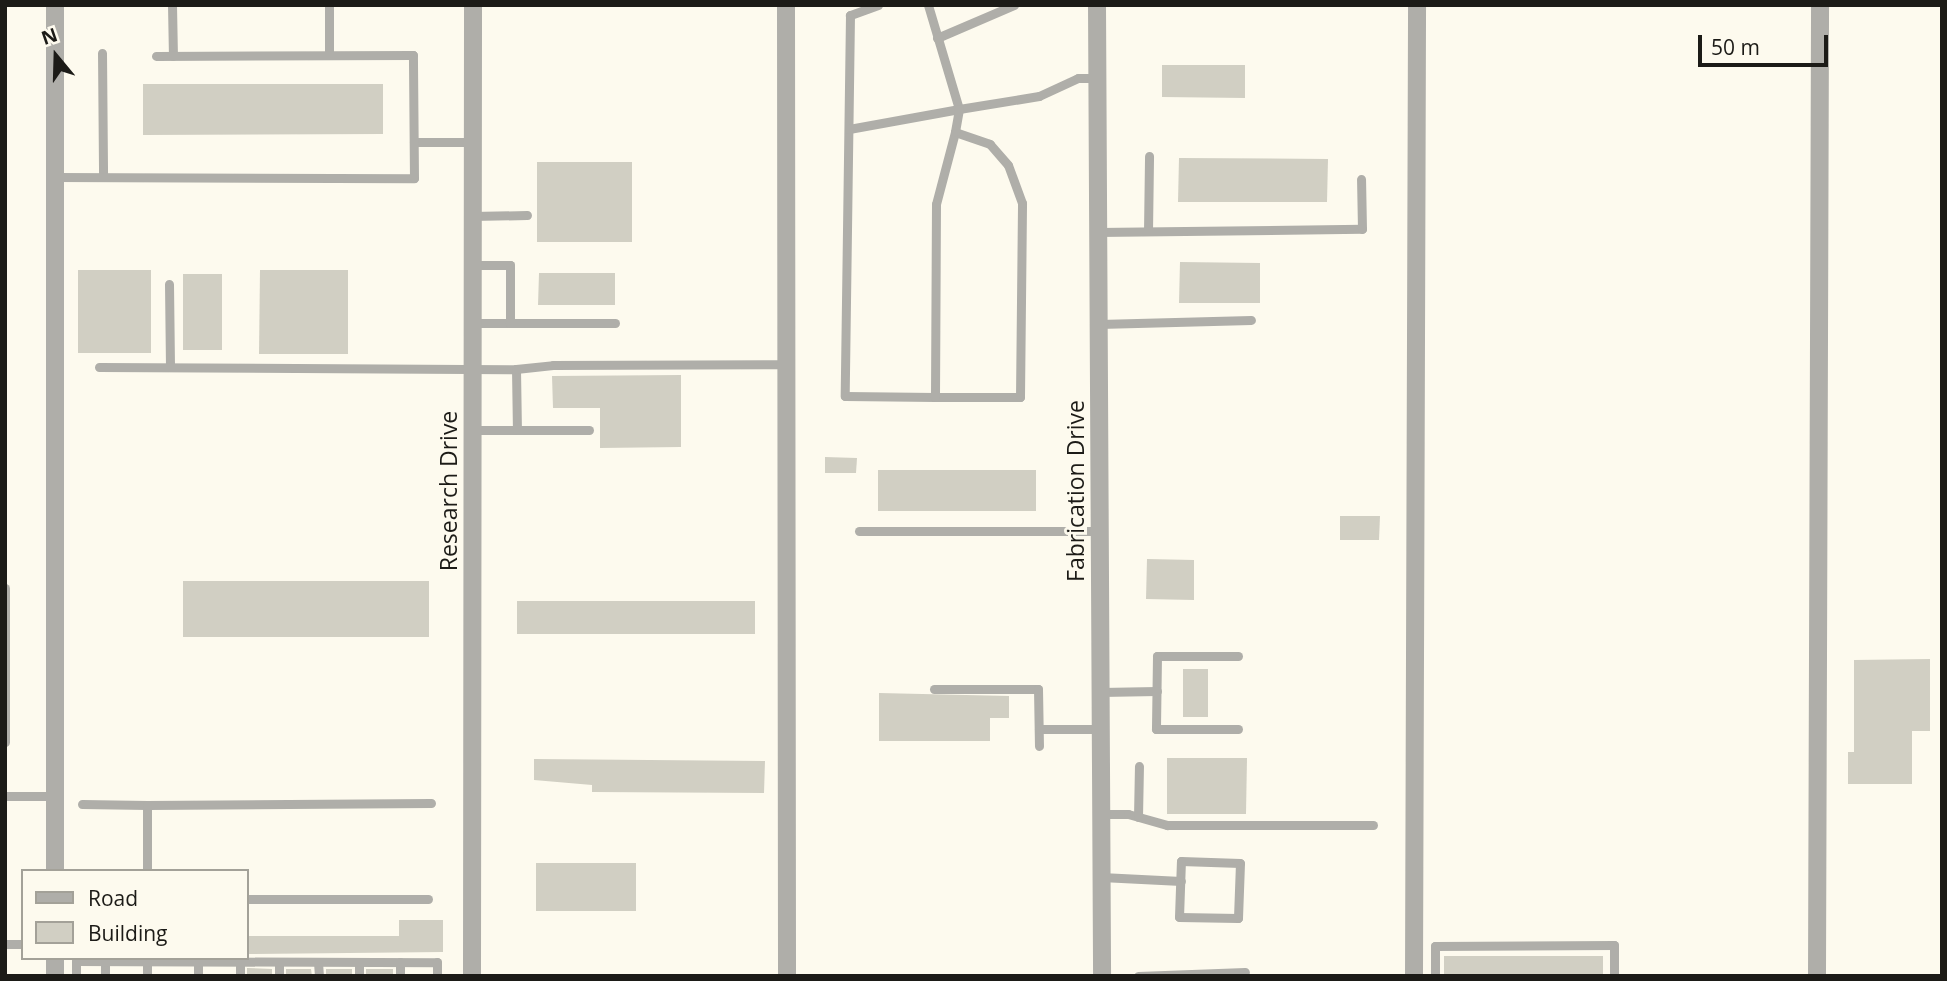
<!DOCTYPE html>
<style>
body{margin:0}
#map{position:relative;width:1947px;height:981px;overflow:hidden;background:#fdfaee;font-family:"Open Sans",sans-serif}
div>[style]{position:absolute}
[style*='--x']{left:calc(var(--x)*1px);top:calc(var(--y)*1px);width:calc(var(--w)*1px);rotate:calc(var(--a)*1deg)}
.building>*{inset:0;background:#d1cfc3}
.service>*{height:9px;margin:-4.5px;padding:0 4.5px;transform-origin:4.5px;border-radius:4.5px;background:#afaea9}
.minor>*{height:18px;margin:-9px;padding:0 9px;transform-origin:9px;border-radius:9px;background:#afaea9}
span{translate:-50% -50%;white-space:nowrap;text-align:center;line-height:1.15;-webkit-text-stroke:6px #fdfaee;paint-order:stroke}
.street-label{font-size:23px;color:#1c1b17}
.frame{position:absolute;inset:0;border:7px solid #1c1b17;pointer-events:none}
.legend{position:absolute;left:21px;top:869px;width:228px;height:91px;box-sizing:border-box;background:#fdfaee;border:2px solid #a3a198;margin:0;padding:9px 12px;list-style:none;font-size:21px;color:#1c1b17}
.legend li{display:flex;align-items:center;gap:14px;height:35px}
.legend b{width:35px;border:2px solid #a3a198}
.north{position:absolute;left:21px;top:21px;width:70px;height:70px;-webkit-text-stroke:5px #fdfaee;paint-order:stroke;rotate:341deg;font-size:19px;font-weight:700;line-height:28px;text-align:center;color:#1c1b17}
.north::after{content:'';display:block;margin:auto;width:24px;height:32px;background:#1c1b17;clip-path:polygon(50% 0,100% 100%,50% 72%,0 100%)}
.scale{position:absolute;left:1698px;top:35px;width:130px;height:32px;box-sizing:border-box;border:4px solid #1c1b17;border-top:0;padding-left:9px;font-size:21px;line-height:24px;white-space:nowrap;color:#1c1b17;-webkit-text-stroke:5px #fdfaee;paint-order:stroke}
</style>
<div id="map">
<div class="building">
<div style="clip-path:polygon(1162px 65px,1245px 65px,1245px 98px,1162px 97px)"></div>
<div style="clip-path:polygon(143px 84px,383px 84px,383px 134px,143px 135px)"></div>
<div style="clip-path:polygon(1179px 158px,1328px 159px,1327px 202px,1178px 202px)"></div>
<div style="clip-path:polygon(537px 162px,632px 162px,632px 242px,537px 242px)"></div>
<div style="clip-path:polygon(1180px 262px,1260px 263px,1260px 303px,1179px 303px)"></div>
<div style="clip-path:polygon(78px 270px,151px 270px,151px 353px,78px 353px)"></div>
<div style="clip-path:polygon(260px 270px,348px 270px,348px 354px,259px 354px)"></div>
<div style="clip-path:polygon(539px 273px,615px 273px,615px 305px,538px 305px)"></div>
<div style="clip-path:polygon(183px 274px,222px 274px,222px 350px,183px 350px)"></div>
<div style="clip-path:polygon(681px 375px,681px 447px,600px 448px,600px 408px,553px 408px,552px 376px)"></div>
<div style="clip-path:polygon(825px 457px,857px 458px,856px 473px,825px 473px)"></div>
<div style="clip-path:polygon(878px 470px,1036px 470px,1036px 511px,878px 511px)"></div>
<div style="clip-path:polygon(1340px 516px,1380px 516px,1379px 540px,1340px 540px)"></div>
<div style="clip-path:polygon(1147px 559px,1194px 560px,1194px 600px,1146px 599px)"></div>
<div style="clip-path:polygon(183px 581px,429px 581px,429px 637px,183px 637px)"></div>
<div style="clip-path:polygon(517px 601px,755px 601px,755px 634px,517px 634px)"></div>
<div style="clip-path:polygon(1930px 659px,1930px 731px,1912px 731px,1912px 784px,1848px 784px,1848px 752px,1854px 752px,1854px 660px)"></div>
<div style="clip-path:polygon(1183px 669px,1208px 669px,1208px 717px,1183px 717px)"></div>
<div style="clip-path:polygon(879px 693px,1009px 696px,1009px 718px,990px 718px,990px 741px,879px 741px)"></div>
<div style="clip-path:polygon(1167px 758px,1247px 758px,1246px 814px,1167px 814px)"></div>
<div style="clip-path:polygon(534px 759px,765px 761px,764px 793px,592px 792px,592px 785px,534px 780px)"></div>
<div style="clip-path:polygon(536px 863px,636px 863px,636px 911px,536px 911px)"></div>
<div style="clip-path:polygon(399px 920px,443px 920px,443px 952px,247px 954px,247px 936px,399px 936px)"></div>
<div style="clip-path:polygon(1444px 956px,1603px 956px,1603px 976px,1444px 976px)"></div>
<div style="clip-path:polygon(247px 968px,272px 969px,272px 976px,247px 976px)"></div>
<div style="clip-path:polygon(286px 969px,311px 969px,312px 976px,286px 976px)"></div>
<div style="clip-path:polygon(326px 969px,352px 969px,352px 976px,326px 976px)"></div>
<div style="clip-path:polygon(366px 969px,393px 969px,393px 976px,366px 976px)"></div>
</div>
<div class="service">
<div style="--x:172;--y:5;--w:51;--a:88.9"></div>
<div style="--x:878;--y:5;--w:30;--a:160"></div>
<div style="--x:850;--y:15;--w:381;--a:90.8"></div>
<div style="--x:845;--y:396;--w:90;--a:0.6"></div>
<div style="--x:935;--y:397;--w:85;--a:0"></div>
<div style="--x:1020;--y:397;--w:194;--a:-89.4"></div>
<div style="--x:1022;--y:203;--w:40;--a:-110.2"></div>
<div style="--x:1008;--y:165;--w:28;--a:-131"></div>
<div style="--x:990;--y:144;--w:37;--a:-161"></div>
<div style="--x:955;--y:132;--w:74;--a:104.8"></div>
<div style="--x:936;--y:204;--w:193;--a:90.3"></div>
<div style="--x:928;--y:5;--w:109;--a:73.4"></div>
<div style="--x:959;--y:109;--w:81;--a:-9.2"></div>
<div style="--x:1039;--y:96;--w:43;--a:-24.8"></div>
<div style="--x:1078;--y:78;--w:20;--a:0"></div>
<div style="--x:937;--y:38;--w:84;--a:-23.2"></div>
<div style="--x:102;--y:53;--w:124;--a:89.5"></div>
<div style="--x:329;--y:55;--w:50;--a:-90"></div>
<div style="--x:849;--y:129;--w:112;--a:-10.3"></div>
<div style="--x:959;--y:109;--w:23;--a:100"></div>
<div style="--x:414;--y:142;--w:58;--a:0"></div>
<div style="--x:55;--y:177;--w:359;--a:0.2"></div>
<div style="--x:414;--y:178;--w:123;--a:-90.5"></div>
<div style="--x:413;--y:55;--w:257;--a:179.8"></div>
<div style="--x:472;--y:216;--w:55;--a:-1"></div>
<div style="--x:1148;--y:231;--w:75;--a:-89.2"></div>
<div style="--x:1098;--y:232;--w:264;--a:-0.7"></div>
<div style="--x:1362;--y:229;--w:50;--a:-91.1"></div>
<div style="--x:169;--y:284;--w:83;--a:89.3"></div>
<div style="--x:472;--y:323;--w:38;--a:0"></div>
<div style="--x:510;--y:323;--w:58;--a:-90"></div>
<div style="--x:510;--y:265;--w:38;--a:180"></div>
<div style="--x:510;--y:323;--w:105;--a:0"></div>
<div style="--x:1099;--y:324;--w:152;--a:-1.5"></div>
<div style="--x:99;--y:367;--w:417;--a:0.3"></div>
<div style="--x:516;--y:369;--w:61;--a:89.1"></div>
<div style="--x:517;--y:430;--w:45;--a:180"></div>
<div style="--x:516;--y:369;--w:37;--a:-6"></div>
<div style="--x:553;--y:365;--w:234;--a:-0.2"></div>
<div style="--x:517;--y:430;--w:72;--a:0"></div>
<div style="--x:859;--y:531;--w:241;--a:0"></div>
<div style="--x:5;--y:588;--w:154;--a:90"></div>
<div style="--x:1238;--y:656;--w:81;--a:180"></div>
<div style="--x:1157;--y:656;--w:73;--a:90.8"></div>
<div style="--x:1156;--y:729;--w:82;--a:0"></div>
<div style="--x:934;--y:689;--w:104;--a:0"></div>
<div style="--x:1038;--y:689;--w:57;--a:89"></div>
<div style="--x:1101;--y:692;--w:56;--a:-1"></div>
<div style="--x:1039;--y:729;--w:62;--a:0"></div>
<div style="--x:5;--y:796;--w:50;--a:0"></div>
<div style="--x:82;--y:804;--w:65;--a:0.9"></div>
<div style="--x:1101;--y:814;--w:27;--a:0"></div>
<div style="--x:1128;--y:814;--w:41;--a:15.8"></div>
<div style="--x:1167;--y:825;--w:206;--a:0"></div>
<div style="--x:1138;--y:817;--w:51;--a:-88.9"></div>
<div style="--x:1181;--y:861;--w:59;--a:1.9"></div>
<div style="--x:1240;--y:863;--w:55;--a:92.1"></div>
<div style="--x:1238;--y:918;--w:59;--a:-179"></div>
<div style="--x:1179;--y:917;--w:56;--a:-88"></div>
<div style="--x:147;--y:871;--w:66;--a:-90"></div>
<div style="--x:147;--y:805;--w:284;--a:-0.4"></div>
<div style="--x:1101;--y:877;--w:80;--a:2.9"></div>
<div style="--x:247;--y:899;--w:181;--a:0"></div>
<div style="--x:5;--y:944;--w:18;--a:0"></div>
<div style="--x:147;--y:958;--w:18;--a:90"></div>
<div style="--x:105;--y:961;--w:15;--a:90"></div>
<div style="--x:198;--y:962;--w:14;--a:90"></div>
<div style="--x:240;--y:962;--w:14;--a:90"></div>
<div style="--x:279;--y:962;--w:14;--a:90"></div>
<div style="--x:318;--y:962;--w:14;--a:86"></div>
<div style="--x:359;--y:962;--w:14;--a:90"></div>
<div style="--x:400;--y:962;--w:14;--a:90"></div>
<div style="--x:76;--y:976;--w:15;--a:-90"></div>
<div style="--x:76;--y:961;--w:361;--a:0.2"></div>
<div style="--x:437;--y:962;--w:14;--a:90"></div>
<div style="--x:1138;--y:976;--w:107;--a:-2.1"></div>
<div style="--x:1435;--y:976;--w:30;--a:-90"></div>
<div style="--x:1435;--y:946;--w:179;--a:-0.3"></div>
<div style="--x:1614;--y:945;--w:31;--a:90"></div>
</div>
<div class="minor">
<div style="--x:786;--y:5;--w:971;--a:89.94"></div>
<div style="--x:1097;--y:5;--w:971;--a:89.7"></div>
<div style="--x:55;--y:871;--w:866;--a:-90"></div>
<div style="--x:55;--y:958;--w:18;--a:90"></div>
<div style="--x:472;--y:976;--w:971;--a:-89.94"></div>
<div style="--x:1414;--y:976;--w:971;--a:-89.82"></div>
<div style="--x:1817;--y:976;--w:971;--a:-89.82"></div>
</div>
<div class="street-label">
<span style="left:448px;top:491px;rotate:-90deg">Research Drive</span>
<span style="left:1075px;top:491px;rotate:-90deg">Fabrication Drive</span>
</div>
<div class="frame"></div>
<ul class="legend">
<li><b style="height:9px;background:#afaea9"></b>Road</li>
<li><b style="height:19px;background:#d1cfc3"></b>Building</li>
</ul>
<div class="north">N</div>
<div class="scale">50 m</div>
</div>
